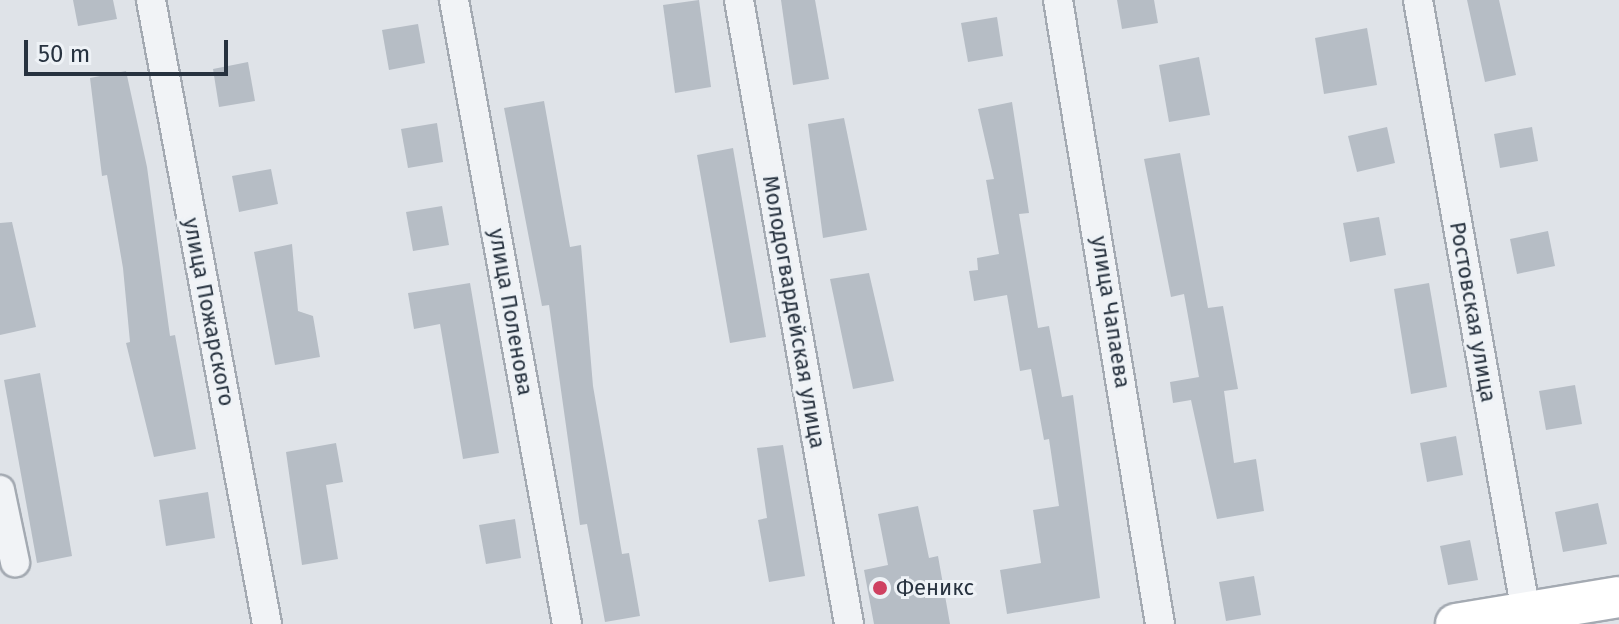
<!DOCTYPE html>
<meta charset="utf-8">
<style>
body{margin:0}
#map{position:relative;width:1619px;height:624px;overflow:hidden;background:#dfe3e8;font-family:"Fira Sans",sans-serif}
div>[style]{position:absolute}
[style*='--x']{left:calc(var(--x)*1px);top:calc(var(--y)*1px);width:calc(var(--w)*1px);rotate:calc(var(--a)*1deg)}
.building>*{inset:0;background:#b6bdc5}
.roads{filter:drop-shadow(2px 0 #a4aab2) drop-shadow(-2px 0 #a4aab2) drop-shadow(0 2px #a4aab2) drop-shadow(0 -2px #a4aab2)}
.street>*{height:28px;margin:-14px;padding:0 14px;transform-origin:14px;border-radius:14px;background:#f1f3f6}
.secondary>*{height:40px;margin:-20px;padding:0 20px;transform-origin:20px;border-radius:20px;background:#fff}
.dots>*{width:22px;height:22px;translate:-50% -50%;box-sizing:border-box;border:4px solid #eef2f6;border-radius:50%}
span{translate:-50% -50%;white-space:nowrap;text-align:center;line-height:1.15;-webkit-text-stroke:6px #eef2f6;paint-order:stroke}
.street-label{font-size:22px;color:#27323f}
.poi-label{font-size:22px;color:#27323f}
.left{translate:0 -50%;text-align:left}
.scale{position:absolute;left:24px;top:40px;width:204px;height:36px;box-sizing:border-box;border:4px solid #27323f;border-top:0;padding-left:10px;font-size:24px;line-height:28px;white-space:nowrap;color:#27323f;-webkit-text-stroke:6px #eef2f6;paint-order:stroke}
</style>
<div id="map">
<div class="building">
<div style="clip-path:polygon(73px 0,113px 0,117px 19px,78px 26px)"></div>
<div style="clip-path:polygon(699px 0,711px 87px,675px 93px,663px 5px)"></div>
<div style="clip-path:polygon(781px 0,815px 0,829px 79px,793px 85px)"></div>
<div style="clip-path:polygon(1117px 0,1154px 0,1158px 23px,1122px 29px)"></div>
<div style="clip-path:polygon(1467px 0,1499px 0,1516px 75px,1485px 82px)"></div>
<div style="clip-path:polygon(997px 17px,1003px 56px,968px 62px,961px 23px)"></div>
<div style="clip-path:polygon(418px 24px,425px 63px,389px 70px,382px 30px)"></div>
<div style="clip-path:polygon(1367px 28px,1377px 85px,1324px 94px,1315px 38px)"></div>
<div style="clip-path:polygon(1199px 57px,1210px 115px,1169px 122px,1159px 65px)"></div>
<div style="clip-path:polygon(248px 62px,255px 101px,219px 107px,213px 69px)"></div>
<div style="clip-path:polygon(126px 71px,147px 167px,170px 336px,175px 335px,196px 449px,154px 457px,126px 343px,130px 342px,123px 268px,107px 175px,102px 176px,90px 78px)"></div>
<div style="clip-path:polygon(544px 101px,570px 247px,581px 245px,593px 386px,622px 554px,629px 553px,640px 616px,605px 622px,587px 524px,580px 525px,549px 305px,542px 306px,504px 108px)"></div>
<div style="clip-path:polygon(1012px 102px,1029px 213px,1019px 214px,1038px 328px,1049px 326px,1062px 397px,1073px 395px,1100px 598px,1007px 614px,1000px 570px,1041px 563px,1033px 510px,1059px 506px,1049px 439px,1044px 440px,1031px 369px,1020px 371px,1007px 295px,974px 301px,969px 271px,978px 270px,977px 258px,999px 254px,986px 180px,994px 179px,978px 109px)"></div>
<div style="clip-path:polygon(844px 118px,867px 230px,823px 238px,808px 124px)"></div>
<div style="clip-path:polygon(437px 123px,443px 162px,408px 168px,401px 129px)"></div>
<div style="clip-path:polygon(1387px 127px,1395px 163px,1357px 172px,1348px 136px)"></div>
<div style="clip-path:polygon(1532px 127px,1538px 161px,1500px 168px,1494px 134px)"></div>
<div style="clip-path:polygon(733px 148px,766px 337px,730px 343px,697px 155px)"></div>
<div style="clip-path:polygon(1180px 153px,1208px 308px,1223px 306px,1238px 389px,1224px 391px,1234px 463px,1256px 459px,1264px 511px,1217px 519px,1191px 400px,1173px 403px,1170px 382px,1199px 377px,1184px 294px,1171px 297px,1144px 159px)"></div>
<div style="clip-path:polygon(271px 169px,278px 204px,239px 212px,232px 176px)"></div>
<div style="clip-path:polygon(442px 206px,449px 245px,413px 251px,406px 212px)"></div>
<div style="clip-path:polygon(1379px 217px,1386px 255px,1350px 262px,1343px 223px)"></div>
<div style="clip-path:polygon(12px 222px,36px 327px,0 335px,0 223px)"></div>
<div style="clip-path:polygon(1548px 231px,1555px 266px,1517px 274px,1510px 239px)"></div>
<div style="clip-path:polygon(292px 244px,298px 311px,313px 316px,320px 357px,275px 365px,254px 252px)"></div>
<div style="clip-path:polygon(869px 273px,894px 381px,853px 389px,830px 279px)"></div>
<div style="clip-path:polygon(470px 283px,499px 453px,463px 459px,440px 324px,414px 329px,408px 293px)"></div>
<div style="clip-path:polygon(1429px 283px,1447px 387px,1411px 394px,1394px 289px)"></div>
<div style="clip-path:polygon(40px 373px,72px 556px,37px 563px,4px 380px)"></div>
<div style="clip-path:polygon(1575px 385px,1582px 424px,1546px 430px,1539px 391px)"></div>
<div style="clip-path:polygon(1456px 436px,1463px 475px,1427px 482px,1420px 443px)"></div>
<div style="clip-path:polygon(336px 443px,343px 482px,326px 485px,338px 559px,302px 565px,286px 452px)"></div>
<div style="clip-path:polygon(783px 445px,805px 576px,769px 582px,758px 520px,767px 518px,757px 448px)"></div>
<div style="clip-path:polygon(208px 492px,215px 538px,166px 546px,159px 500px)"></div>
<div style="clip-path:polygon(1598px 503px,1607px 544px,1563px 552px,1555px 512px)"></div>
<div style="clip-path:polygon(918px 506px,929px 558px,938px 556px,950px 624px,874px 624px,864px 570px,888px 565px,878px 514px)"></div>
<div style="clip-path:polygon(515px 519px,521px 558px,486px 564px,479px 525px)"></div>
<div style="clip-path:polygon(1470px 540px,1478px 580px,1448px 585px,1440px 546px)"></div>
<div style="clip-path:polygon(1254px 576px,1261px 615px,1226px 621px,1219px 582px)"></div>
</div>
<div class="roads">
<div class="street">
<div style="--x:151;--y:0;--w:635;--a:79.47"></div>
<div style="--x:454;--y:0;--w:634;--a:79.74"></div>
<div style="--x:739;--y:0;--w:634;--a:80"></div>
<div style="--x:1058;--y:0;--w:632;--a:80.72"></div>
<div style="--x:1418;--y:0;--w:634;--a:80"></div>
<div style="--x:0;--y:490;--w:74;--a:78.2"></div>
</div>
<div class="secondary">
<div style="--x:1456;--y:624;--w:165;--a:-9.4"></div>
</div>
</div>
<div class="dots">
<div style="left:880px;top:588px;background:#cf4161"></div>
</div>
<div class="street-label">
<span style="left:209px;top:312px;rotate:79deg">улица Пожарского</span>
<span style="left:511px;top:312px;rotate:80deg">улица Поленова</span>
<span style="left:794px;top:312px;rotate:80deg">Молодогвардейская улица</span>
<span style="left:1111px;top:312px;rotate:81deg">улица Чапаева</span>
<span style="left:1473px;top:312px;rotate:80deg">Ростовская улица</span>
</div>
<div class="poi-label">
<span class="left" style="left:896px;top:588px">Феникс</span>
</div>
<div class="scale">50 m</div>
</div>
